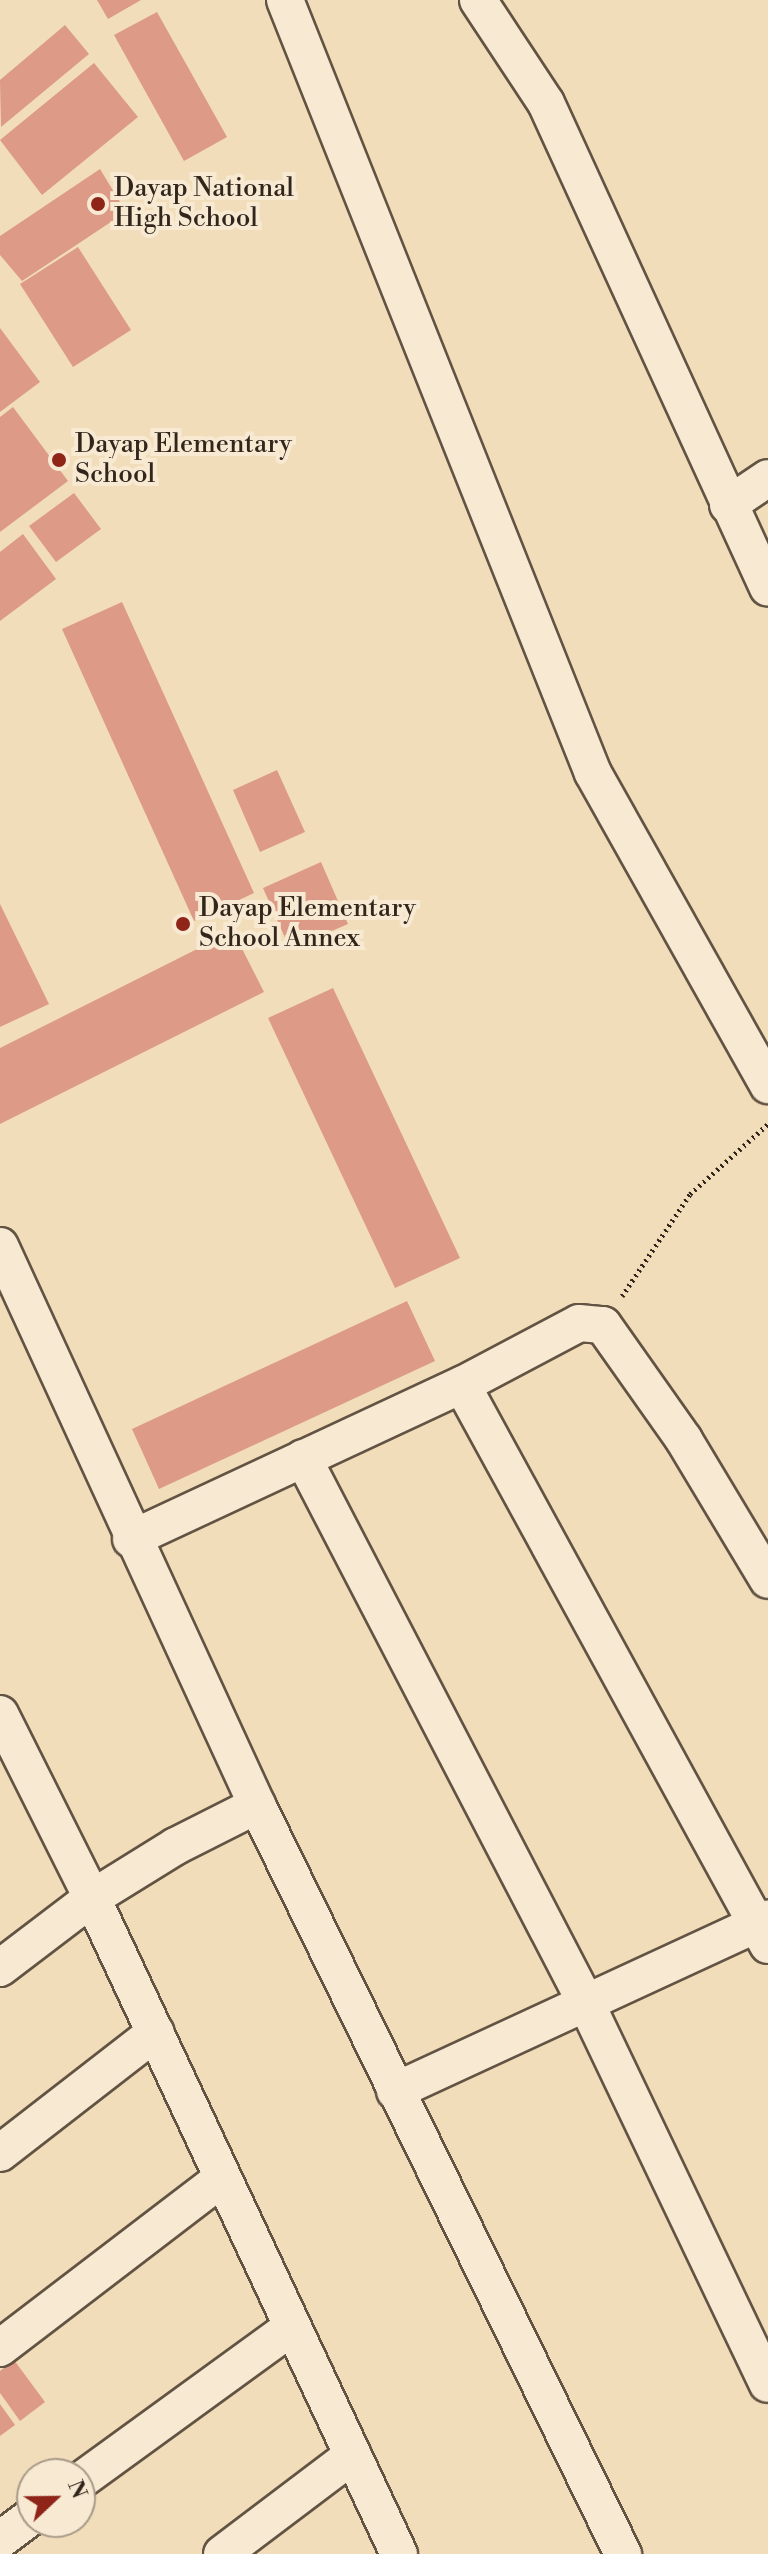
<!DOCTYPE html>
<style>
body{margin:0}
#map{position:relative;width:768px;height:2554px;overflow:hidden;background:#f2ddba;font-family:"Libre Bodoni",serif}
div>[style]{position:absolute}
[style*='--x']{left:calc(var(--x)*1px);top:calc(var(--y)*1px);width:calc(var(--w)*1px);rotate:calc(var(--a)*1deg)}
.building>*{inset:0;background:#dc9a87}
.path>*{height:5px;margin-top:-2.5px;transform-origin:0;background:repeating-linear-gradient(90deg,#32251b 0 2px,transparent 0 6px)}
.roads{filter:drop-shadow(2px 0 #625343) drop-shadow(-2px 0 #625343) drop-shadow(0 2px #625343) drop-shadow(0 -2px #625343)}
.street>*{height:36px;margin:-18px;padding:0 18px;transform-origin:18px;border-radius:18px;background:#f7e9d2}
.dots>*{width:22px;height:22px;translate:-50% -50%;box-sizing:border-box;border:4px solid #f7e9d2;border-radius:50%}
span{translate:-50% -50%;white-space:nowrap;text-align:center;line-height:1.15;-webkit-text-stroke:8px #f7e9d2;paint-order:stroke}
.poi-label{font-size:26px;color:#32251b}
.left{translate:0 -50%;text-align:left}
.north{position:absolute;left:16px;top:2458px;width:80px;height:80px;box-sizing:border-box;background:#f7e9d2;border:2px solid #a89b89;border-radius:50%;rotate:68deg;font-size:22px;font-weight:700;line-height:32px;text-align:center;color:#32251b}
.north::after{content:'';display:block;margin:auto;width:28px;height:36px;background:#8f2418;clip-path:polygon(50% 0,100% 100%,50% 72%,0 100%)}
</style>
<div id="map">
<div class="building">
<div style="clip-path:polygon(97px 0,141px 0,108px 19px)"></div>
<div style="clip-path:polygon(157px 12px,227px 137px,184px 161px,114px 35px)"></div>
<div style="clip-path:polygon(65px 25px,89px 54px,1px 127px,0 80px)"></div>
<div style="clip-path:polygon(94px 63px,138px 117px,42px 195px,0 140px)"></div>
<div style="clip-path:polygon(100px 169px,126px 212px,22px 281px,0 255px,0 236px)"></div>
<div style="clip-path:polygon(78px 247px,131px 330px,73px 367px,20px 284px)"></div>
<div style="clip-path:polygon(0 328px,40px 382px,0 412px)"></div>
<div style="clip-path:polygon(13px 407px,68px 481px,0 532px,0 417px)"></div>
<div style="clip-path:polygon(74px 493px,101px 529px,56px 562px,29px 526px)"></div>
<div style="clip-path:polygon(23px 534px,56px 579px,0 621px,0 552px)"></div>
<div style="clip-path:polygon(122px 602px,254px 893px,194px 921px,62px 629px)"></div>
<div style="clip-path:polygon(277px 770px,305px 832px,260px 852px,233px 790px)"></div>
<div style="clip-path:polygon(321px 862px,348px 924px,290px 949px,263px 888px)"></div>
<div style="clip-path:polygon(0 904px,49px 1004px,0 1027px)"></div>
<div style="clip-path:polygon(233px 931px,264px 992px,0 1124px,0 1048px)"></div>
<div style="clip-path:polygon(333px 988px,460px 1258px,395px 1288px,268px 1018px)"></div>
<div style="clip-path:polygon(407px 1301px,435px 1361px,159px 1489px,132px 1429px)"></div>
<div style="clip-path:polygon(14px 2360px,45px 2402px,20px 2421px,0 2393px,0 2371px)"></div>
<div style="clip-path:polygon(0 2404px,15px 2425px,0 2436px)"></div>
</div>
<div class="path">
<div style="--x:622;--y:1296;--w:123;--a:-56.3"></div>
<div style="--x:690;--y:1194;--w:105;--a:-41.9"></div>
</div>
<div class="roads">
<div class="street">
<div style="--x:285;--y:0;--w:832;--a:68.28"></div>
<div style="--x:593;--y:773;--w:358;--a:60.7"></div>
<div style="--x:478;--y:0;--w:123;--a:56.6"></div>
<div style="--x:546;--y:103;--w:533;--a:65.4"></div>
<div style="--x:728;--y:505;--w:48;--a:-34"></div>
<div style="--x:0;--y:1246;--w:615;--a:65.31"></div>
<div style="--x:257;--y:1805;--w:834;--a:63.96"></div>
<div style="--x:462;--y:1385;--w:638;--a:61.35"></div>
<div style="--x:303;--y:1458;--w:612;--a:62.56"></div>
<div style="--x:585;--y:2001;--w:424;--a:64.5"></div>
<div style="--x:131;--y:1539;--w:365;--a:-25"></div>
<div style="--x:462;--y:1385;--w:132;--a:-27.9"></div>
<div style="--x:579;--y:1323;--w:24;--a:5"></div>
<div style="--x:603;--y:1325;--w:141;--a:54.8"></div>
<div style="--x:684;--y:1440;--w:163;--a:59"></div>
<div style="--x:0;--y:1714;--w:206;--a:63.4"></div>
<div style="--x:92;--y:1898;--w:724;--a:64.92"></div>
<div style="--x:0;--y:1968;--w:116;--a:-37.3"></div>
<div style="--x:92;--y:1898;--w:99;--a:-31.8"></div>
<div style="--x:176;--y:1846;--w:91;--a:-26.8"></div>
<div style="--x:395;--y:2091;--w:411;--a:-24.8"></div>
<div style="--x:0;--y:2153;--w:197;--a:-37.8"></div>
<div style="--x:0;--y:2348;--w:280;--a:-37.4"></div>
<div style="--x:80;--y:2481;--w:262;--a:-36"></div>
<div style="--x:0;--y:2540;--w:40;--a:-37"></div>
<div style="--x:222;--y:2554;--w:164;--a:-37.1"></div>
</div>
</div>
<div class="dots">
<div style="left:98px;top:204px;background:#8f2418"></div>
<div style="left:59px;top:460px;background:#8f2418"></div>
<div style="left:183px;top:924px;background:#8f2418"></div>
</div>
<div class="poi-label">
<span class="left" style="left:114px;top:204px">Dayap National<br>High School</span>
<span class="left" style="left:75px;top:460px">Dayap Elementary<br>School</span>
<span class="left" style="left:199px;top:924px">Dayap Elementary<br>School Annex</span>
</div>
<div class="north">N</div>
</div>
